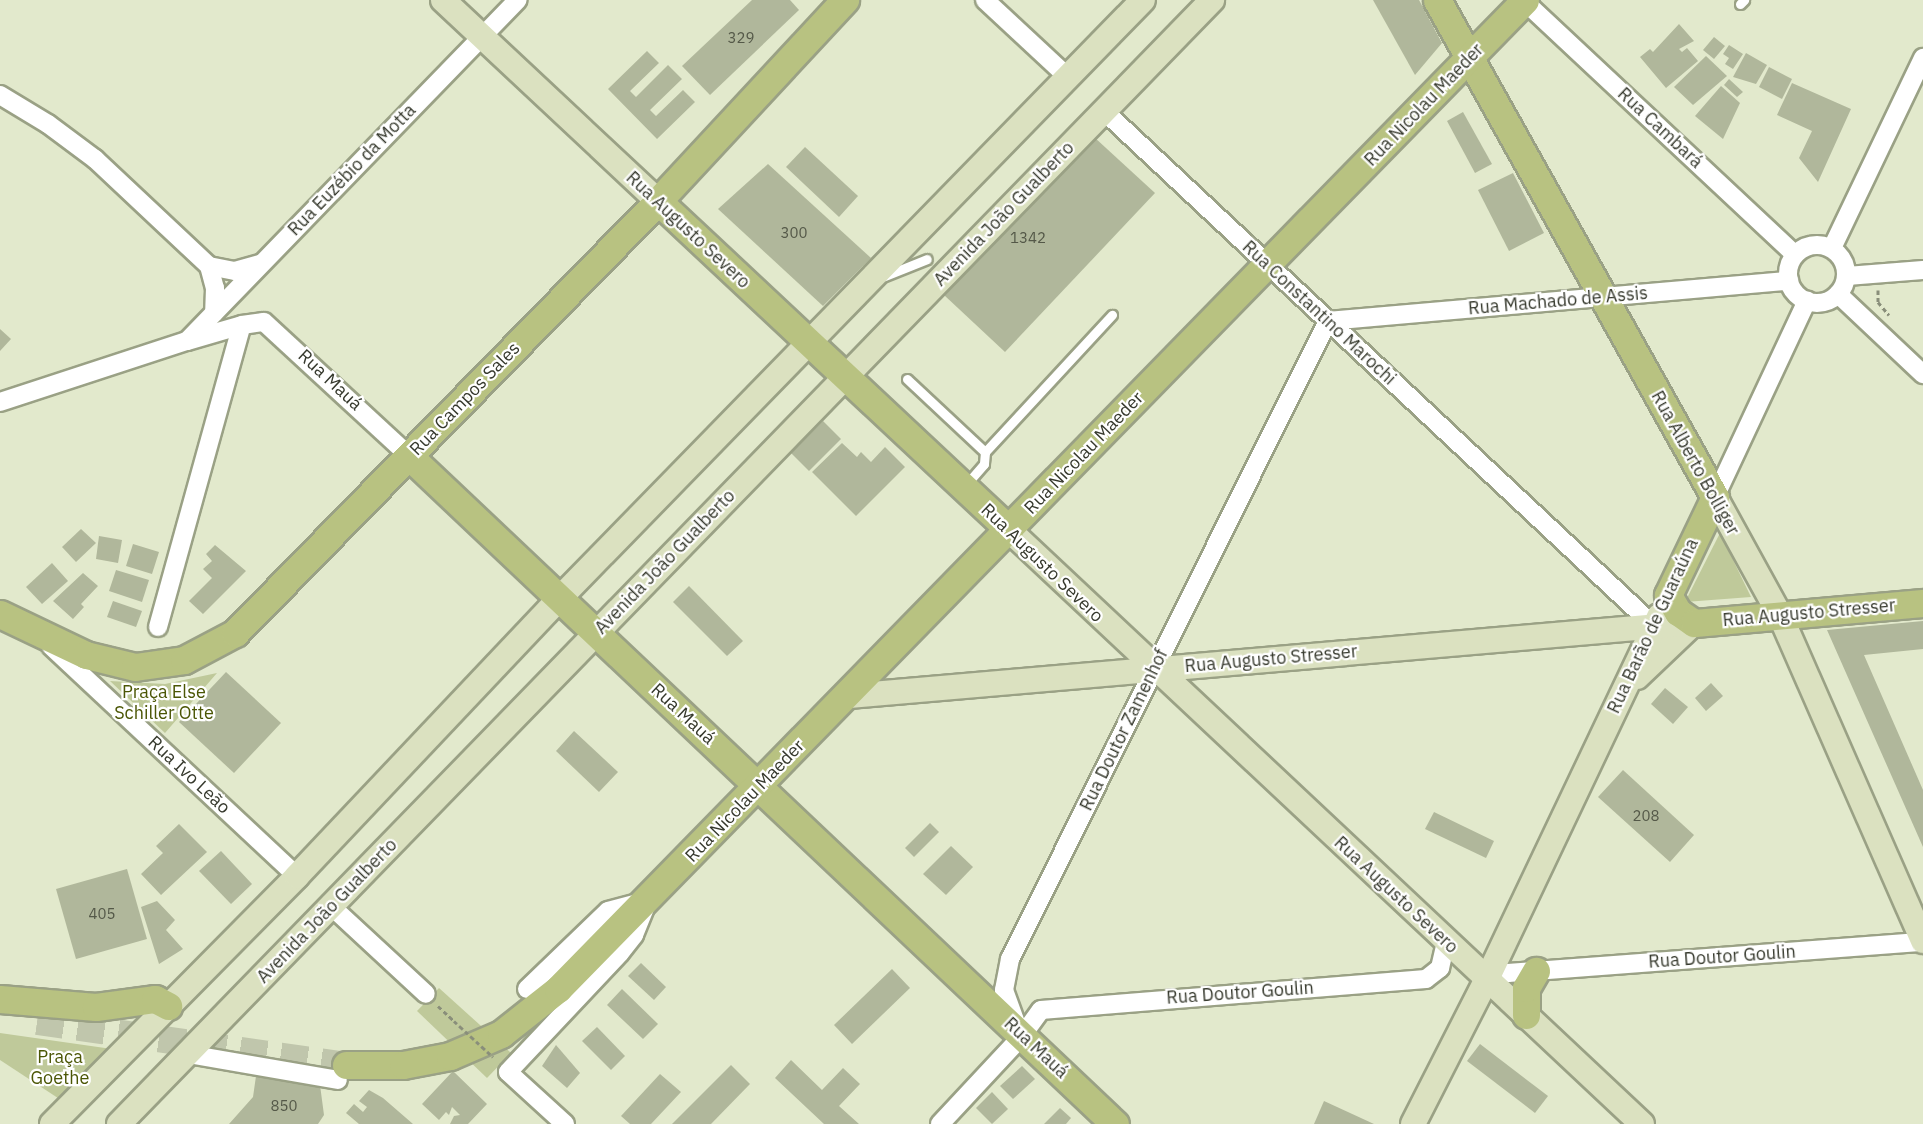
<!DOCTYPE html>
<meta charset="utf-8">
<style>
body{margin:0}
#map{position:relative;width:1923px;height:1124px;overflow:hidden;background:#e2e9cc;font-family:"IBM Plex Sans",sans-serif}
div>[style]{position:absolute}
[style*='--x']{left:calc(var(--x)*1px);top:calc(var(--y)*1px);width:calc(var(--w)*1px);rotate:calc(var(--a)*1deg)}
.green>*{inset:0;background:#bfc99a}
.building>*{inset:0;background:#b0b79b}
.primary-tunnel>*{height:27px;margin-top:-13.5px;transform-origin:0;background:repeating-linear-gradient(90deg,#c0c6ac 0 27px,transparent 0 41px)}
.path>*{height:3px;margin-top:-1.5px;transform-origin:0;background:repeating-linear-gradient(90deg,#898e7a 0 4.5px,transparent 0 7.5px)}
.roads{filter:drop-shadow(2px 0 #9aa185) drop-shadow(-2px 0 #9aa185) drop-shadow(0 2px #9aa185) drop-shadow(0 -2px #9aa185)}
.lane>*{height:9px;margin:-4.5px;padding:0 4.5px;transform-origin:4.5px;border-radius:4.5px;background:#fff}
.street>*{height:18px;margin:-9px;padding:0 9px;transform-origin:9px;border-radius:9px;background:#fff}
.street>.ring{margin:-9px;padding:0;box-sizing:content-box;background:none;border:18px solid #fff;border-radius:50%}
.secondary>*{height:24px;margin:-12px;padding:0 12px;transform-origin:12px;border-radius:12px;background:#dbe1c0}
.primary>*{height:27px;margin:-13.5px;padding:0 13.5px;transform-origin:13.5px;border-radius:13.5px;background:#b8c281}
.path-bridge>*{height:3px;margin-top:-1.5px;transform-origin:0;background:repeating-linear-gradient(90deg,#898e7a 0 4.5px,transparent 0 7.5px)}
span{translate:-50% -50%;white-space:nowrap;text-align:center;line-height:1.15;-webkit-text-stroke:4.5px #fff;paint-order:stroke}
.number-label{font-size:15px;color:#545848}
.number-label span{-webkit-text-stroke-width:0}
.street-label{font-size:18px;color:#36392d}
.park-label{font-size:18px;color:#4b5605}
</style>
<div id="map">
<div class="green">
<div style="clip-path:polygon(1720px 533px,1751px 597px,1685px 602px)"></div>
<div style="clip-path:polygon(217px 673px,165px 733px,110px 681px,165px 684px)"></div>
<div style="clip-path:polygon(439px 988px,511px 1053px,487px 1078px,417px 1011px)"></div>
<div style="clip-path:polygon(0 1033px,119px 1050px,64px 1102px,0 1060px)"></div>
</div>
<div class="building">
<div style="clip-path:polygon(752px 0,790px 0,799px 10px,710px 95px,682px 66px)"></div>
<div style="clip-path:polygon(1373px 0,1419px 0,1442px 43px,1415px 75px)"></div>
<div style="clip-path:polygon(1679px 24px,1694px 41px,1679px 49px,1682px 52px,1687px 48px,1698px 61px,1666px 88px,1640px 57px,1650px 49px,1653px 52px)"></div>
<div style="clip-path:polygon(1714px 37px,1725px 46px,1714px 59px,1703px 50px)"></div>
<div style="clip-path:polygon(1729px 45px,1743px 54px,1733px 69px,1725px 64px,1729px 58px,1723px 54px)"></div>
<div style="clip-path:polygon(647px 51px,659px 63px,630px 91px,636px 97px,668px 65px,682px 79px,650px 110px,656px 116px,683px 90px,695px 102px,657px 139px,608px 89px)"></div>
<div style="clip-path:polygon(1746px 53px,1767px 65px,1756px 84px,1733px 77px)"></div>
<div style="clip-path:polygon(1706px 56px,1727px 76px,1693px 105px,1674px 87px)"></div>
<div style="clip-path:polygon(1769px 67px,1792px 79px,1782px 99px,1759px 87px)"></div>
<div style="clip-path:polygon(1729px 79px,1743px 92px,1737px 97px,1724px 85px)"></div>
<div style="clip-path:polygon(1792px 83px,1851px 109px,1818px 182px,1799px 158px,1812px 131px,1777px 115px)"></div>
<div style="clip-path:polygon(1721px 86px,1740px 103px,1723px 139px,1695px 116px)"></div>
<div style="clip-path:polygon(1463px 112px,1492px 164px,1475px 173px,1447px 121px)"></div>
<div style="clip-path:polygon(1094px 137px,1155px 193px,1005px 352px,944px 295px)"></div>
<div style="clip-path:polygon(805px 147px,858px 196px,839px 217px,786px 167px)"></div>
<div style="clip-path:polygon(768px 164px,871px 258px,823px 306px,718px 209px)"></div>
<div style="clip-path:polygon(1513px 173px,1544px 233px,1509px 251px,1478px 190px)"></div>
<div style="clip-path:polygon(0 329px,11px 339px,0 351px)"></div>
<div style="clip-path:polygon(823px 421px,841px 439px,809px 471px,791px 453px)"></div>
<div style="clip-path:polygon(842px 443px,857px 457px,861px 452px,871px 462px,885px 447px,905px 467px,856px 516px,812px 472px)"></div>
<div style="clip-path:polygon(81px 529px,96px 543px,76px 562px,62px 547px)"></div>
<div style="clip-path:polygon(99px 536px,122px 540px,118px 563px,96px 559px)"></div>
<div style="clip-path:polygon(133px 544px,159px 552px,152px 574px,126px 566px)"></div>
<div style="clip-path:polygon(215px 545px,246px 571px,203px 614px,189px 601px,212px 578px,203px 569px,212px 561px,206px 554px)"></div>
<div style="clip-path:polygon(52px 563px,68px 581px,42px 604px,26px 587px)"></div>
<div style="clip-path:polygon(116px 570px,149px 580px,142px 602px,109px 591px)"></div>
<div style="clip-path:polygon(83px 573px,98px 586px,81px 604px,84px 607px,73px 619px,53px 601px)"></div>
<div style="clip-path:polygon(689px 586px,743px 641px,727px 656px,673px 602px)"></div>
<div style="clip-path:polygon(113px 601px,142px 611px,136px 627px,107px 617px)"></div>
<div style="clip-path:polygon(1923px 621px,1923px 649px,1864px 655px,1923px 790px,1923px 847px,1827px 630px)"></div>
<div style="clip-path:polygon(226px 672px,281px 723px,234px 773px,179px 722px)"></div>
<div style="clip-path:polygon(1711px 683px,1723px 696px,1706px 711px,1695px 698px)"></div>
<div style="clip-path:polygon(1665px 688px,1688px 707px,1673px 724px,1651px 704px)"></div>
<div style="clip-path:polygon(574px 731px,618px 772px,599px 792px,556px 751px)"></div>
<div style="clip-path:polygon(1623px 770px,1694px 835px,1670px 862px,1598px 797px)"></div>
<div style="clip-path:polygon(1434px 812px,1494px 841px,1486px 858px,1425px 829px)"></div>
<div style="clip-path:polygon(930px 823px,939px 832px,914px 857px,905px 848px)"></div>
<div style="clip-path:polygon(179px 824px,207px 852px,161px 895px,141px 874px,163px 853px,156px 846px)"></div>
<div style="clip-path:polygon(951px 846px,973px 867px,946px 895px,923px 874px)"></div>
<div style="clip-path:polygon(221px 851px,252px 884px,231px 904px,199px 871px)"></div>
<div style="clip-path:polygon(127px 869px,147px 939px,76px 959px,56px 889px)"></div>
<div style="clip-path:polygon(157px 901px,175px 920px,166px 930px,183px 949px,159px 964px,141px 907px)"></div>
<div style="clip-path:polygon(641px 963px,666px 987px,654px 1000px,628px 976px)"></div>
<div style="clip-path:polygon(892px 969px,910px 988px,852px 1044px,834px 1025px)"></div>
<div style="clip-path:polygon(622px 989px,658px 1024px,643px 1039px,607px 1005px)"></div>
<div style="clip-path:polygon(597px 1027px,625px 1056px,611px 1070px,582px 1041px)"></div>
<div style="clip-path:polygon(1480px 1044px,1548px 1096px,1535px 1113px,1467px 1061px)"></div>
<div style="clip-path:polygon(556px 1045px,580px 1073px,567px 1088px,542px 1066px)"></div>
<div style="clip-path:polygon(791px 1060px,822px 1090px,843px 1068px,860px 1084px,839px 1106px,859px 1124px,824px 1124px,775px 1078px)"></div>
<div style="clip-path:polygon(731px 1065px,750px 1084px,711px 1124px,672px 1124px)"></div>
<div style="clip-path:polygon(1022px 1066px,1035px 1079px,1013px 1099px,1000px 1086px)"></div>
<div style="clip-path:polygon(453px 1071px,487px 1104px,468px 1124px,450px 1124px,454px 1116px,460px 1115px,452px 1107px,449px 1115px,446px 1112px,439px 1120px,422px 1104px)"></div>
<div style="clip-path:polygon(660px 1074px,681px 1092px,651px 1124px,630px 1124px,621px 1116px)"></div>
<div style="clip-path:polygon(256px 1076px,320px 1085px,324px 1115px,318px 1124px,229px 1124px,253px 1097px)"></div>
<div style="clip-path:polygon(369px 1090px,383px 1098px,413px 1124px,359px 1124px,346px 1113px,354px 1104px,363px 1112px,367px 1107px,359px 1101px)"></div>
<div style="clip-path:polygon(992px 1092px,1008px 1109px,992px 1124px,976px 1108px)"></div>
<div style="clip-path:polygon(1324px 1101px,1374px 1124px,1314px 1124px)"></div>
<div style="clip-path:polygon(1060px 1108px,1071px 1118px,1066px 1124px,1044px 1124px)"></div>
</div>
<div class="primary-tunnel">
<div style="--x:37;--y:1021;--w:312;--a:8.1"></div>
</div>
<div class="path">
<div style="--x:1878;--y:290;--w:12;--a:90"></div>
<div style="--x:1878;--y:302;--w:17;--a:50"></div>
<div style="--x:438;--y:1006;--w:22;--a:43"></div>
</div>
<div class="roads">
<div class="lane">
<div style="--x:1740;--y:4;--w:6;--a:-45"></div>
<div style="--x:885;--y:276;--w:45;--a:-22"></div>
<div style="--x:907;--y:379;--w:107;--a:43.1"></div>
<div style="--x:985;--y:452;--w:12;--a:95"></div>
<div style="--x:984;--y:464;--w:29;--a:131"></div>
<div style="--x:985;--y:452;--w:187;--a:-47.2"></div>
</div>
<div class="street">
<div style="--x:985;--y:0;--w:113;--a:42.9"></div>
<div style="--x:1524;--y:1;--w:371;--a:43.1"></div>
<div style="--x:0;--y:95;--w:56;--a:31.1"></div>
<div style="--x:48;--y:124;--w:59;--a:36.7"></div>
<div style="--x:95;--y:159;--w:156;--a:43.2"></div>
<div style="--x:209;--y:266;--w:23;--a:75"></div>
<div style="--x:215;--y:288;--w:25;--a:92"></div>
<div style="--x:1104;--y:111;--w:753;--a:43.12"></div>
<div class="ring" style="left:1788px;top:245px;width:40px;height:40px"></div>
<div style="--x:1832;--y:248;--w:211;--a:-64.4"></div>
<div style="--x:209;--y:266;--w:26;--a:11"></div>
<div style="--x:235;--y:271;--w:26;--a:-16"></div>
<div style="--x:1847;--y:276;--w:76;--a:-4.5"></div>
<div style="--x:1838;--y:294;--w:117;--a:43.3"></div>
<div style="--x:1328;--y:321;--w:463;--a:-5"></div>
<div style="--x:187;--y:341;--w:475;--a:-45.9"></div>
<div style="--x:0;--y:402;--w:197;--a:-18.1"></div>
<div style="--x:187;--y:341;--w:57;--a:-16.2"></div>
<div style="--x:242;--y:325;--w:22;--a:-8"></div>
<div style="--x:264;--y:322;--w:197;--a:42.7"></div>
<div style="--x:1715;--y:497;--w:217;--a:-64.9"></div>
<div style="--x:158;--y:627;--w:313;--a:-74.5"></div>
<div style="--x:51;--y:646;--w:337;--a:43.1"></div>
<div style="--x:331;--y:906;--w:129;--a:42.8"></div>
<div style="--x:1487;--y:979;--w:22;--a:-16"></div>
<div style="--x:1508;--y:973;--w:416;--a:-4.3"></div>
<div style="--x:527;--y:989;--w:112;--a:-43.9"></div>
<div style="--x:608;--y:911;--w:39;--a:-15"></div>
<div style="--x:1016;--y:1023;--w:35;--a:-110"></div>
<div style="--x:1004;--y:990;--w:32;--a:-79"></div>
<div style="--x:1010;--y:959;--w:713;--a:-63.51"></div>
<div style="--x:188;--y:1054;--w:152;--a:9.8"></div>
<div style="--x:565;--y:1124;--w:77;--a:-137.6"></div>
<div style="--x:508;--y:1072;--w:163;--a:-46.7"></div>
<div style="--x:620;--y:953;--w:23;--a:-52"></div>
<div style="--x:634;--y:935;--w:32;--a:-68"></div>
<div style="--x:940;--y:1124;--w:120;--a:-47"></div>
<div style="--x:1022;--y:1036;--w:32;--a:-54"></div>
<div style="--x:1041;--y:1010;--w:386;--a:-4.6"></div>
<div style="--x:1426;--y:979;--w:18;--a:-38"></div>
<div style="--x:1440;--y:968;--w:27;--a:-77"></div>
</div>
<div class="secondary">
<div style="--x:443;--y:0;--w:294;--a:43.1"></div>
<div style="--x:1715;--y:497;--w:135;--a:61.2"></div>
<div style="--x:1780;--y:615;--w:356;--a:66.3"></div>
<div style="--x:1009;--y:530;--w:868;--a:43.18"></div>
<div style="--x:1637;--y:677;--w:79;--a:-43.5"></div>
<div style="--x:849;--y:696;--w:848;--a:-4.94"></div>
<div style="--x:52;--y:1124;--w:349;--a:-45.3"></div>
<div style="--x:297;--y:876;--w:383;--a:-46.6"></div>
<div style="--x:560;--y:598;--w:835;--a:-45.73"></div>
<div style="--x:119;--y:1124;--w:1568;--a:-45.8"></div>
<div style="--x:1413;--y:1124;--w:163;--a:-63"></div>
<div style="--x:1487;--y:979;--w:402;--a:-64.6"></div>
</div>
<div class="primary">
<div style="--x:1437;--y:0;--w:569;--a:60.78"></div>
<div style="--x:1715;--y:497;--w:109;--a:115.6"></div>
<div style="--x:1668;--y:595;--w:20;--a:60"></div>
<div style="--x:1678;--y:612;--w:19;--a:35"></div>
<div style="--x:1694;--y:623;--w:230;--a:-5"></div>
<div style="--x:658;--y:201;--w:481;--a:43.1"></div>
<div style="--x:409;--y:456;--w:972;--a:43.42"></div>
<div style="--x:0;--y:614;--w:95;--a:25.5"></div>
<div style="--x:86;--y:655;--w:50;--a:13.8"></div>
<div style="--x:135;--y:667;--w:49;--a:-8.1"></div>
<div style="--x:184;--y:660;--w:58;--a:-27.9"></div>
<div style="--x:235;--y:633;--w:605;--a:-45.6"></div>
<div style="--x:658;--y:201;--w:275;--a:-47.1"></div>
<div style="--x:0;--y:999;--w:96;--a:4.8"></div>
<div style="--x:96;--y:1007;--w:60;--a:-7.7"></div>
<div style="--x:155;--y:999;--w:15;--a:28"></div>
<div style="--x:1526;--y:1015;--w:27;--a:-90"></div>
<div style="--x:1526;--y:988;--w:20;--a:-60"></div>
<div style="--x:346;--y:1065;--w:57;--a:0"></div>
<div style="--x:403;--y:1065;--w:48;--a:-10.8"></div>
<div style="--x:450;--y:1056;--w:56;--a:-23.3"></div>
<div style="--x:501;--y:1034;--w:73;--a:-38.3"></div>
<div style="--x:558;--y:989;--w:1383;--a:-45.64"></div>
</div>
</div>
<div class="path-bridge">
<div style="--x:454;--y:1021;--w:53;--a:42.7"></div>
</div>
<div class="number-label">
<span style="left:741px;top:38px">329</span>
<span style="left:794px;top:233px">300</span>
<span style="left:1028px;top:238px">1342</span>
<span style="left:1646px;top:816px">208</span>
<span style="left:102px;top:914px">405</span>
<span style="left:284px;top:1106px">850</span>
</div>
<div class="street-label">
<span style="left:1424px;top:105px;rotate:-46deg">Rua Nicolau Maeder</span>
<span style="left:1660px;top:128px;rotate:43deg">Rua Cambará</span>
<span style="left:352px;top:170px;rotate:-46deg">Rua Euzébio da Motta</span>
<span style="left:1004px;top:214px;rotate:-46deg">Avenida João Gualberto</span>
<span style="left:688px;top:230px;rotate:43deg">Rua Augusto Severo</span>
<span style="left:1558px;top:301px;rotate:-5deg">Rua Machado de Assis</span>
<span style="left:1319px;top:313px;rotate:43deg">Rua Constantino Marochi</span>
<span style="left:330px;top:380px;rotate:43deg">Rua Mauá</span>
<span style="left:465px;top:399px;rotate:-46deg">Rua Campos Sales</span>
<span style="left:1084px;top:453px;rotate:-46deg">Rua Nicolau Maeder</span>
<span style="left:1695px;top:463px;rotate:61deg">Rua Alberto Bolliger</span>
<span style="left:665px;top:562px;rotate:-46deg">Avenida João Gualberto</span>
<span style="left:1042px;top:563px;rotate:44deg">Rua Augusto Severo</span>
<span style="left:1809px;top:613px;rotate:-5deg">Rua Augusto Stresser</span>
<span style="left:1653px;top:626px;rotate:-65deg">Rua Barão de Guaraúna</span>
<span style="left:1271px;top:659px;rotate:-5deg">Rua Augusto Stresser</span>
<span style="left:683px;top:714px;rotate:43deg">Rua Mauá</span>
<span style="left:1124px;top:730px;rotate:-64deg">Rua Doutor Zamenhof</span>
<span style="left:189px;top:775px;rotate:43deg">Rua Ivo Leão</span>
<span style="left:745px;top:801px;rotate:-46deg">Rua Nicolau Maeder</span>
<span style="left:1396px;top:895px;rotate:43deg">Rua Augusto Severo</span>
<span style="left:327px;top:911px;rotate:-46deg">Avenida João Gualberto</span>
<span style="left:1722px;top:957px;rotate:-4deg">Rua Doutor Goulin</span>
<span style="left:1240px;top:993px;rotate:-4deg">Rua Doutor Goulin</span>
<span style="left:1036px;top:1048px;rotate:43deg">Rua Mauá</span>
</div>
<div class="park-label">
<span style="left:164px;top:703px">Praça Else<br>Schiller Otte</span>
<span style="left:60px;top:1068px">Praça<br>Goethe</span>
</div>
</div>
